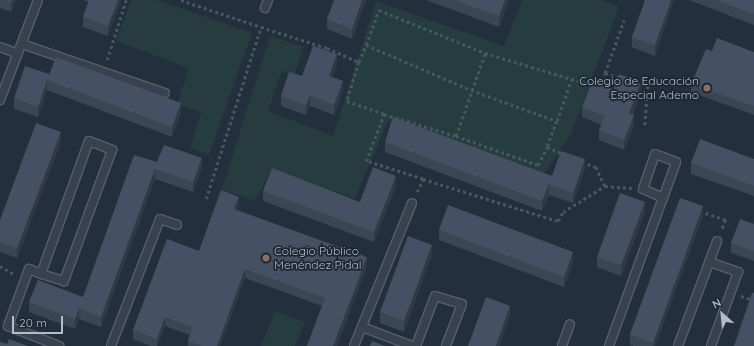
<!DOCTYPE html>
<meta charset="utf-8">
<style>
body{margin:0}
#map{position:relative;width:754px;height:346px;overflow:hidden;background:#242f3e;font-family:Quicksand,sans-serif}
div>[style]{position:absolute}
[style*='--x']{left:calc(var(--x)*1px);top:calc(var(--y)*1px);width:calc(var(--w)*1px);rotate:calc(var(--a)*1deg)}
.green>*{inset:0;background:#263c3f}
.path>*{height:2.5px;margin-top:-1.25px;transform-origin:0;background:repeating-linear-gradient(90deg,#44595c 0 3px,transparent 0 6px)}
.roads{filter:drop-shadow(1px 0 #565f6c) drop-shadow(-1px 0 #565f6c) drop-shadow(0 1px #565f6c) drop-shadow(0 -1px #565f6c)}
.lane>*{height:8px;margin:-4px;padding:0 4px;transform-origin:4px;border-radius:4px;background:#38414e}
.wall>*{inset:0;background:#3b4654}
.shaded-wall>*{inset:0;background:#303945}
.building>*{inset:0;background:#455162}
.dots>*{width:11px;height:11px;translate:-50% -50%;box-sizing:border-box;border:2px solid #1d2633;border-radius:50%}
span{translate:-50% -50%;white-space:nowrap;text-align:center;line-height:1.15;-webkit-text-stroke:3.5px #1d2633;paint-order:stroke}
.poi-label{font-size:12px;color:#b4bcc9}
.right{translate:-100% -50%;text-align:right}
.left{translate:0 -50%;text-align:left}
.north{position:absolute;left:702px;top:294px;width:40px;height:40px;-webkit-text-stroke:3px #1d2633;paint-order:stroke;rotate:333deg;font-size:11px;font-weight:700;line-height:16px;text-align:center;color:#b4bcc9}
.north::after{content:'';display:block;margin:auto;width:14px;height:18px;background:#b4bcc9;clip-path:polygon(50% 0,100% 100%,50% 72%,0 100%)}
.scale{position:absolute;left:12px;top:316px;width:51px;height:18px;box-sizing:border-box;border:2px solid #b4bcc9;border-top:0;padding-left:5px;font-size:12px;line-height:14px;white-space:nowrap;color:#b4bcc9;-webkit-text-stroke:3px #1d2633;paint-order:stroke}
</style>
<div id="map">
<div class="green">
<div style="clip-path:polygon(131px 0,157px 0,252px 33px,209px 155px,190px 148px,201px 112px,177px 104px,189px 68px,116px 41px)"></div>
<div style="clip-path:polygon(522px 0,601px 0,619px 7px,570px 136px,543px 175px,388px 121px,355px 198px,271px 170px,255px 201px,222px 189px,270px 36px,304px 47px,294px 75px,282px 71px,268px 111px,333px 136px,376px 1px,504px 46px)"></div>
<div style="clip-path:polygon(275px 311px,305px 322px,295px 346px,261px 346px)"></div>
</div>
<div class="path">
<div style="--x:181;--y:0;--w:84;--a:18.6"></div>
<div style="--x:366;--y:45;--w:37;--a:-70"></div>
<div style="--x:379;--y:10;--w:114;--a:22.1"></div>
<div style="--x:107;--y:60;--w:63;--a:-72.4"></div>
<div style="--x:359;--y:62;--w:41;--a:107.1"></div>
<div style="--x:347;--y:101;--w:39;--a:19"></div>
<div style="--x:605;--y:73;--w:56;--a:-70.3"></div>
<div style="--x:638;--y:83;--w:10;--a:17"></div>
<div style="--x:648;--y:86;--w:41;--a:94.2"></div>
<div style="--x:600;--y:86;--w:14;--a:-69"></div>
<div style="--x:605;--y:73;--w:16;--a:18"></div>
<div style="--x:557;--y:121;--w:43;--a:-71.1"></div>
<div style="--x:456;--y:136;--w:87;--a:19.5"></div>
<div style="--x:538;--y:165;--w:20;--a:-63"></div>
<div style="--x:582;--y:162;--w:15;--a:20"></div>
<div style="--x:596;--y:167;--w:21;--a:65"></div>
<div style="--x:423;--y:179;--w:60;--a:-162.5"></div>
<div style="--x:366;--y:161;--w:50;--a:-69"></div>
<div style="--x:384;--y:114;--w:75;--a:17"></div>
<div style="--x:456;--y:136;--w:88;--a:-70.7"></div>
<div style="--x:485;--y:53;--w:112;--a:16.7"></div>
<div style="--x:417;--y:192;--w:14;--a:-65"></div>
<div style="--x:423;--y:179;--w:141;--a:17.3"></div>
<div style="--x:558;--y:221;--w:10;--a:-61"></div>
<div style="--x:563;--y:212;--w:49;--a:-31.8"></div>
<div style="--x:605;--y:186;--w:27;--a:4"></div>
<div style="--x:206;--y:199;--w:181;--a:-72.3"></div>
<div style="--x:261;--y:27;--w:69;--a:17.7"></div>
<div style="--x:327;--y:48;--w:35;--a:24"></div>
<div style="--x:359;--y:62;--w:18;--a:-68"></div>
<div style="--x:366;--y:45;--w:114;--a:23.2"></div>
<div style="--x:471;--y:90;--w:91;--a:19.8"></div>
<div style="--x:557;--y:121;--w:28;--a:111"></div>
<div style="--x:547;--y:147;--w:17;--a:24"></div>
<div style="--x:700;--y:211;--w:28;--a:19"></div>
<div style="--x:726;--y:220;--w:12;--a:114"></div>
<div style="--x:0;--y:266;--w:16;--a:30"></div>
<div style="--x:741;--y:296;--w:14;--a:17"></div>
</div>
<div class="roads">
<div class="lane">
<div style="--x:265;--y:8;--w:9;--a:-69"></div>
<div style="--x:22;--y:44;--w:151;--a:18.9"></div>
<div style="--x:0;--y:47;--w:19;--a:21"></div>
<div style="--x:0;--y:100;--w:107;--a:-69.2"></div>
<div style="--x:709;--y:262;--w:31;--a:19"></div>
<div style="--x:738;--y:272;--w:79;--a:110"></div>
<div style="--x:41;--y:274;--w:141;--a:-70.2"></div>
<div style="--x:89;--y:141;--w:25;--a:21"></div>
<div style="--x:112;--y:150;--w:140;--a:110.1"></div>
<div style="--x:64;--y:281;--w:24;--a:-163"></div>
<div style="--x:41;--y:274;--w:13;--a:-157"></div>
<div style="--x:29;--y:269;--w:61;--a:110.2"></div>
<div style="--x:8;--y:326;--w:55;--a:21.4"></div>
<div style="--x:362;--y:327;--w:53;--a:20.8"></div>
<div style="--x:111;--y:346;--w:136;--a:-68.9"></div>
<div style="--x:160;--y:219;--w:18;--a:19"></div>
<div style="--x:354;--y:346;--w:154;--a:-67.9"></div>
<div style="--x:416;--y:346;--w:53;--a:-69.2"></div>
<div style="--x:435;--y:296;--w:28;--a:17"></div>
<div style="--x:462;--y:304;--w:45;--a:110.9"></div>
<div style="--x:562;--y:346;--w:23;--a:-70"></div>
<div style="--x:609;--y:346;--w:158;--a:-70"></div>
<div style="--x:663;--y:198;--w:38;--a:-70"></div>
<div style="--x:676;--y:162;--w:22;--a:-159"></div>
<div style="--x:655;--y:154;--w:37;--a:109"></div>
<div style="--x:643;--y:189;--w:22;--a:24"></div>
<div style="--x:678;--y:346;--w:112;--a:-69.6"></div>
</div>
</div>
<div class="wall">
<div style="clip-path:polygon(0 0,16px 0,11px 12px,0 8px)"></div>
<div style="clip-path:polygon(83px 0,121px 0,108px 36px,83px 27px,83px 17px,89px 2px)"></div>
<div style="clip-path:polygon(366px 0,352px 39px,327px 29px,327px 19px)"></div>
<div style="clip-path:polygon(426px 0,508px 0,508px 3px,499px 27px)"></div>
<div style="clip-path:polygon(674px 0,655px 56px,632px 47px,632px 37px)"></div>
<div style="clip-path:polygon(689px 0,754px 0,754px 25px)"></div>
<div style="clip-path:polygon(712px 51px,754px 52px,754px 115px,691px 92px,691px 84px)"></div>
<div style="clip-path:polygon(337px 64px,332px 77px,343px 91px,334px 115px,310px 106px,306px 115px,281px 106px,281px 96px,302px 76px)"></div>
<div style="clip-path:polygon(49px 74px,181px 113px,172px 137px,47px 90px,38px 117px,14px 109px,14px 98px)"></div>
<div style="clip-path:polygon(613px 89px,641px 92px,633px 114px,634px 125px,624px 150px,599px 140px,599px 130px,602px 125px,582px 117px,582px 107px)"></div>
<div style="clip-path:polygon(61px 142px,17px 258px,0 252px,0 220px)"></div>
<div style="clip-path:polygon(385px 142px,552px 176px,585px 169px,573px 203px,549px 195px,542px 211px,385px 152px)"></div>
<div style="clip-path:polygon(754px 159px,754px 196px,691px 174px,691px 163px)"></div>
<div style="clip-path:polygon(157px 163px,202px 168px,193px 192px,155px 179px,101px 327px,79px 319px,75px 329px,29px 312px,29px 302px,83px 297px)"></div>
<div style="clip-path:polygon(396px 186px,374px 242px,263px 201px,263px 191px,360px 202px)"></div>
<div style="clip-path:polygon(239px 206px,237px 210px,367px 266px,337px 346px,307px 346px,322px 306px,245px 278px,220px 346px,188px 346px,188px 341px,190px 335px,165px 326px,157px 346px,151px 346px,133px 339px,133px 330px,199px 251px)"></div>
<div style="clip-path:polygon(645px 212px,621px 276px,597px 267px,597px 257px)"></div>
<div style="clip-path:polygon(703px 216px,655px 346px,634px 346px,630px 345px,630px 334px)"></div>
<div style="clip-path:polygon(754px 224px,754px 261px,731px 253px,731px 243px)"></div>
<div style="clip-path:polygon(439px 230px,573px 263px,564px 287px,439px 240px)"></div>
<div style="clip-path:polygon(432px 255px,404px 332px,380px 323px,380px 312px)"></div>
</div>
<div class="shaded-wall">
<div style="clip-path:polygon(12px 0,16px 0,11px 12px,11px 2px)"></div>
<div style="clip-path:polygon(118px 0,121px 0,108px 36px,108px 26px)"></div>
<div style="clip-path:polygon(362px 0,366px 0,352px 39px,352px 29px)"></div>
<div style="clip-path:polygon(505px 0,508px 0,508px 3px,499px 27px,499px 16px)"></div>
<div style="clip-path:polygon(671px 0,674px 0,655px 56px,655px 45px)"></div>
<div style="clip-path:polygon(337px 54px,337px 64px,329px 86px,329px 76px)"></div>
<div style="clip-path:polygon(47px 80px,47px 90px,38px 117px,38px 107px)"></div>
<div style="clip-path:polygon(343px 81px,343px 91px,334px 115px,334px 105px)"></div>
<div style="clip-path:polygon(641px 82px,641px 92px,629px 123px,629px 113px)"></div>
<div style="clip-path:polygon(310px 95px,310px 106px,306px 115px,306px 105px)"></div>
<div style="clip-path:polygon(181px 103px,181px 113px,172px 137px,172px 127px)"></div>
<div style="clip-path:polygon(634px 115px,634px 125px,624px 150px,624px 140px)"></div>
<div style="clip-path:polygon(61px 132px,61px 142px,17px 258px,17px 248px)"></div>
<div style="clip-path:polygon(202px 158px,202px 168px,193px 192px,193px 182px)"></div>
<div style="clip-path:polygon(585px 159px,585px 169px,573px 203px,573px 193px)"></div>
<div style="clip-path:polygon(155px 169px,155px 179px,101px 327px,101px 317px)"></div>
<div style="clip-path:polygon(396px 176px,396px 186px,374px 242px,374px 232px)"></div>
<div style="clip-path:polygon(549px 184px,549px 195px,542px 211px,542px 201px)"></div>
<div style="clip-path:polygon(239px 197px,239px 206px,234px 218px,234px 209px)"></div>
<div style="clip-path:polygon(645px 202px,645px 212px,621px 276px,621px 265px)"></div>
<div style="clip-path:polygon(703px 206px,703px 216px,655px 346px,653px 346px,653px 343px)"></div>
<div style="clip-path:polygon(432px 245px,432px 255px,404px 332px,404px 321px)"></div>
<div style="clip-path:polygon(573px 252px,573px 263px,564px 287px,564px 277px)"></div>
<div style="clip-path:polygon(367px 257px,367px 266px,337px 346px,333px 346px)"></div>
<div style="clip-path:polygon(245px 269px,245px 278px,220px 346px,217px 346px)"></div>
<div style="clip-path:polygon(510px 306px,510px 316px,500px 346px,496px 346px)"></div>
<div style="clip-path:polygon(79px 308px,79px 319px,75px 329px,75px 319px)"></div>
<div style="clip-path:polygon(165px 317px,165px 326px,157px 346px,157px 339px)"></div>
</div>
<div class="building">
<div style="clip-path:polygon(6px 0,12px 0,11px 2px)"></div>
<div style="clip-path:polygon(89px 0,118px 0,108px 26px,83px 17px)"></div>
<div style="clip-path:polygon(334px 0,362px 0,352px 29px,327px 19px)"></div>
<div style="clip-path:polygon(454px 0,505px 0,499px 16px)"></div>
<div style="clip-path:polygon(645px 0,671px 0,655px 45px,632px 37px)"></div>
<div style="clip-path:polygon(716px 0,754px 0,754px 14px)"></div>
<div style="clip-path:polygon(717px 38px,754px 52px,754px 106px,691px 84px,706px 49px,712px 51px)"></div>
<div style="clip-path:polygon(313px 46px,337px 54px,329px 76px,343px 81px,334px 105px,310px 95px,306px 105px,281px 96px,289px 72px,302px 76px)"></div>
<div style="clip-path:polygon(56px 57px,181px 103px,172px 127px,47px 80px,38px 107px,14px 98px,25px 66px,49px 74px,48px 78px)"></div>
<div style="clip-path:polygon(619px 74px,641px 82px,629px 113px,634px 115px,624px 140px,599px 130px,605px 116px,582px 107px,592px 81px,613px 89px)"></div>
<div style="clip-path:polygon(393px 117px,552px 176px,561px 151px,585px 159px,573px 193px,549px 184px,542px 201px,385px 142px)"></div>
<div style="clip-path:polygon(36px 123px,61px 132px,17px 248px,0 242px,0 220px)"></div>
<div style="clip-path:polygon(700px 139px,754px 159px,754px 186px,691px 163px)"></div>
<div style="clip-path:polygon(164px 145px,202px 158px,193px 182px,155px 169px,101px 317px,79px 308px,75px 319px,29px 302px,38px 280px,83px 297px,134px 155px,157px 162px,156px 164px)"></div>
<div style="clip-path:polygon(373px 167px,396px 176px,374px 232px,263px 191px,272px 168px,360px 202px)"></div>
<div style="clip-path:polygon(221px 190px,239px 197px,234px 209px,367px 257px,333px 346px,307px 346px,325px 298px,245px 269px,217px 346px,203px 346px,188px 341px,193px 327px,165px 317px,157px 339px,133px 330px,167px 239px,199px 251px)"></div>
<div style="clip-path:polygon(620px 193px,645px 202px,621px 265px,597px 257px)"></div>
<div style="clip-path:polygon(680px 198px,703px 206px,653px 343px,630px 334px)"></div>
<div style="clip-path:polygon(448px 205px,573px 252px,564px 277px,439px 230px)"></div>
<div style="clip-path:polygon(740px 219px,754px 224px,754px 251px,731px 243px)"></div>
<div style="clip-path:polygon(408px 236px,432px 245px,404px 321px,380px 312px)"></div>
<div style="clip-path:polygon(752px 293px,754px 293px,754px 346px,734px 346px)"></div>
<div style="clip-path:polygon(486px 297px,510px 306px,496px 346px,468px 346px)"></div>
<div style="clip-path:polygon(9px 339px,28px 346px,0 346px,0 342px,7px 344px)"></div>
<div style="clip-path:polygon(372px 341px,385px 346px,370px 346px)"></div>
</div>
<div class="dots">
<div style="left:707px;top:88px;background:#8d6e63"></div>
<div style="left:266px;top:258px;background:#8d6e63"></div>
</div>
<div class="poi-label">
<span class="right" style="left:699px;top:88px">Colegio de Educación<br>Especial Ademo</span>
<span class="left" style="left:274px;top:258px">Colegio Público<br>Menéndez Pidal</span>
</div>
<div class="north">N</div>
<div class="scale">20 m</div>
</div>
